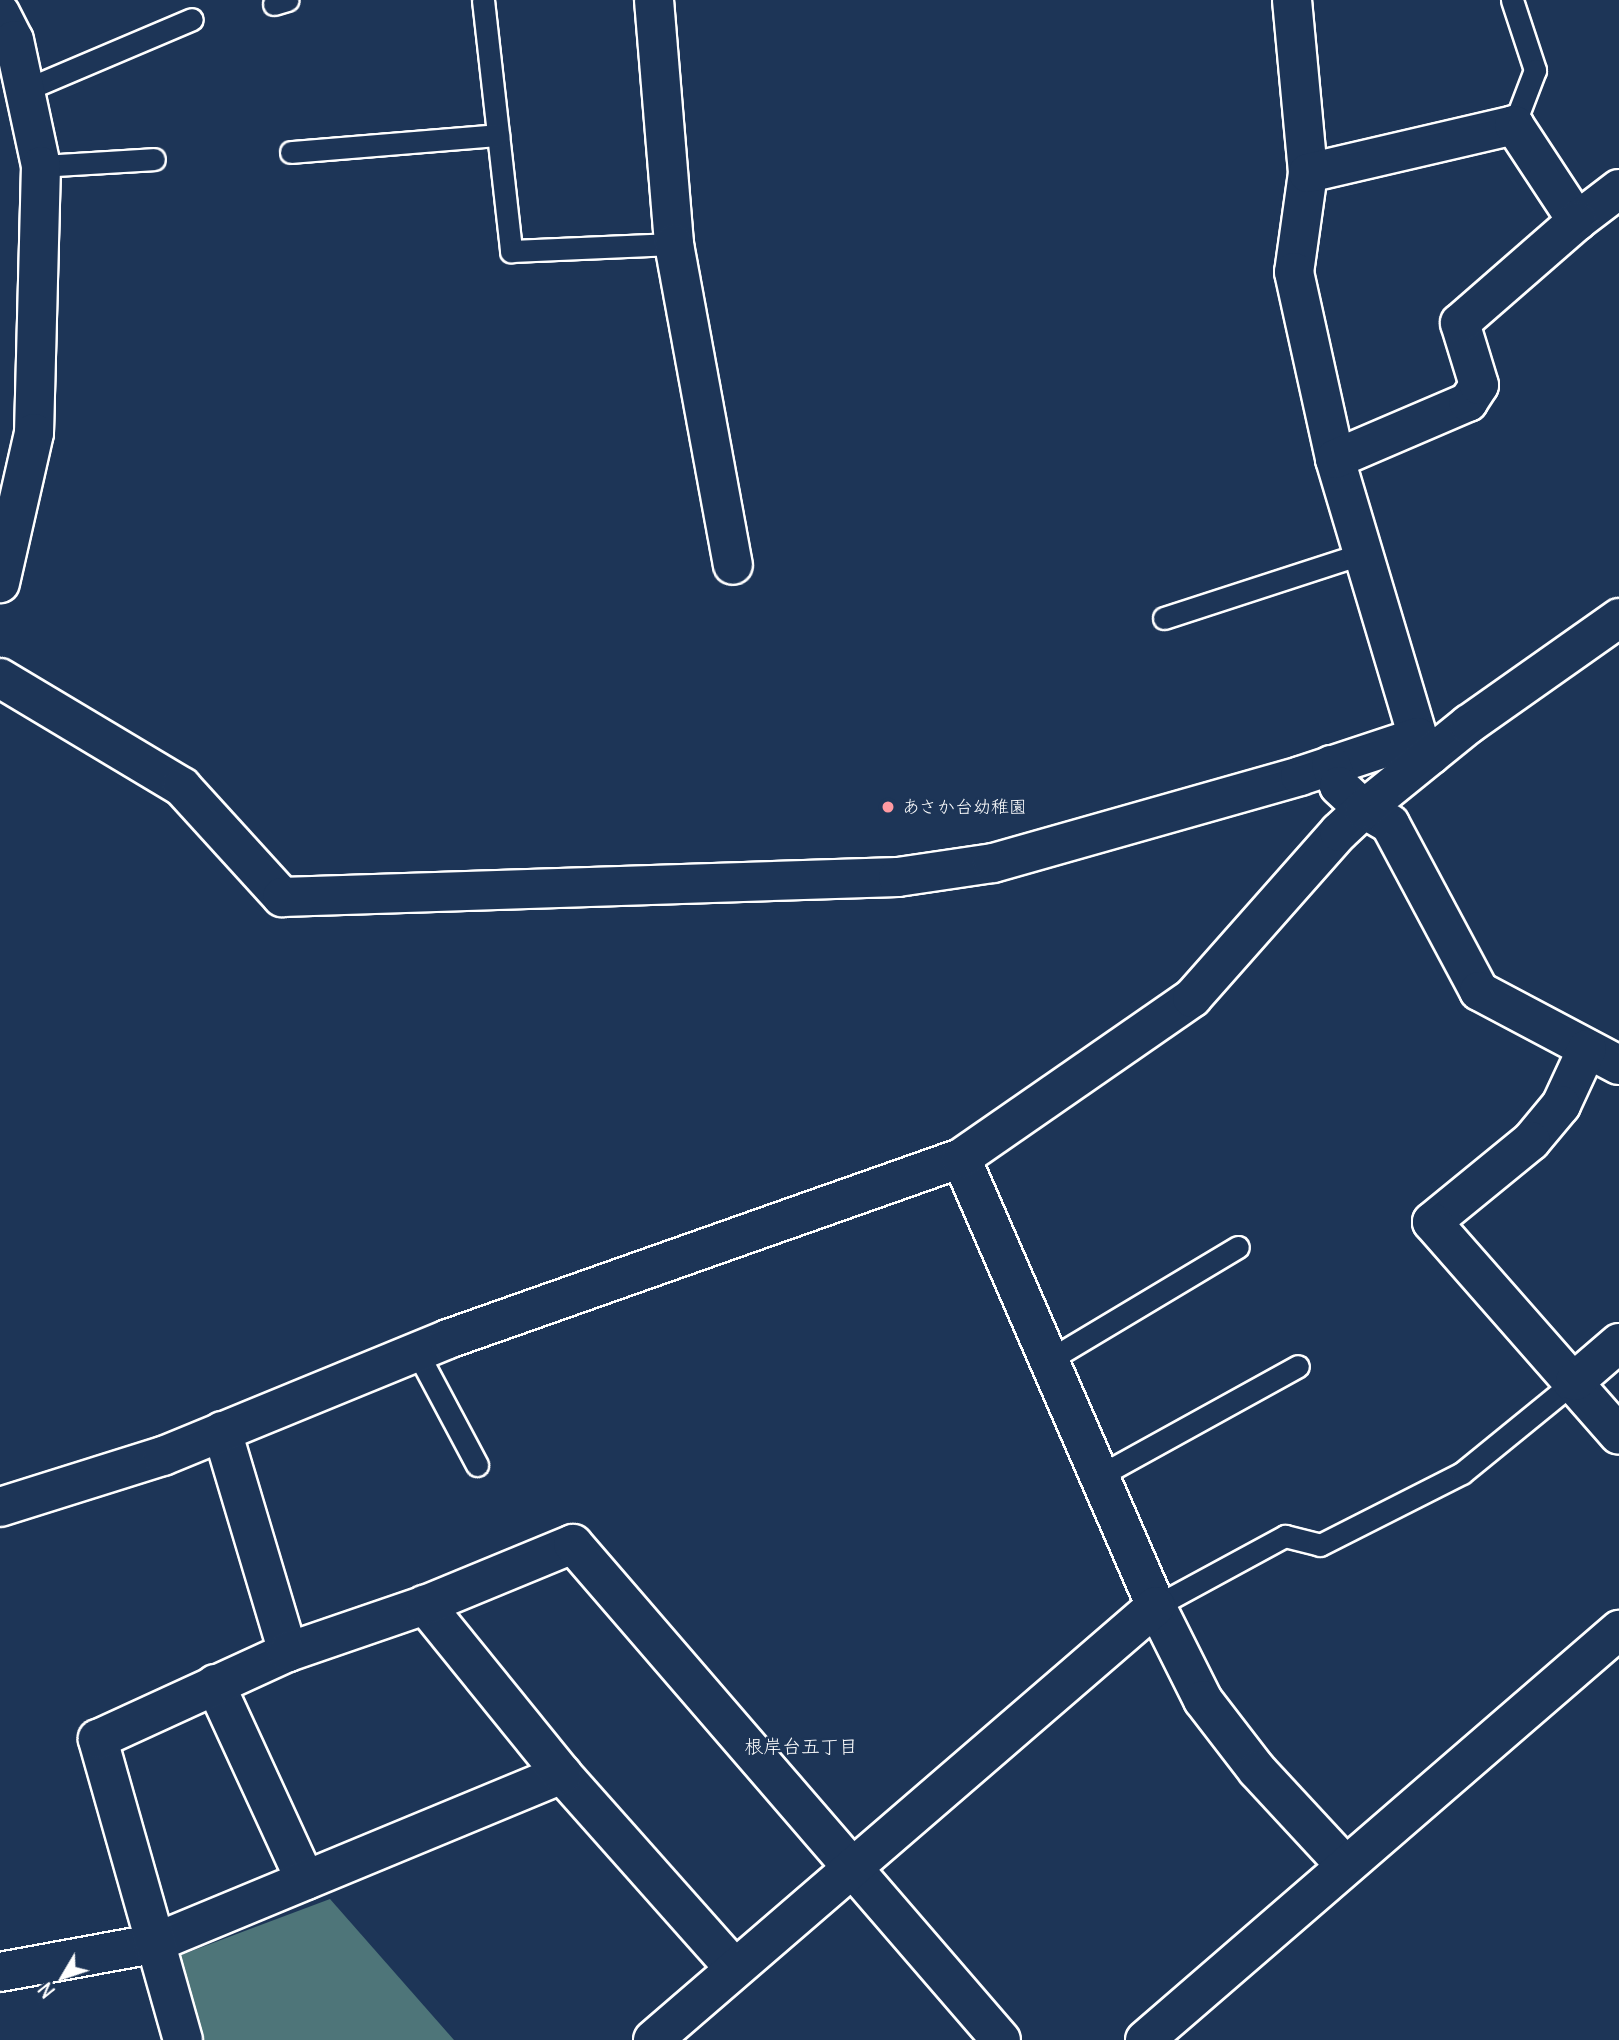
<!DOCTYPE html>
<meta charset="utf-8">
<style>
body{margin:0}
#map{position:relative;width:1619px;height:2040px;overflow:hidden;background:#1d3557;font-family:Delius,"Klee One",sans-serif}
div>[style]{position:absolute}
.green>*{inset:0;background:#4e7579}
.roads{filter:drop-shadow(2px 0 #fff) drop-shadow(-2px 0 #fff) drop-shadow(0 2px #fff) drop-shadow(0 -2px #fff)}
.lane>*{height:21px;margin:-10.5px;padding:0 10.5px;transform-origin:10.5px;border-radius:10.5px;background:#1d3557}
.street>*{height:38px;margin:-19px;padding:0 19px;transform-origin:19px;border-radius:19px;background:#1d3557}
.secondary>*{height:38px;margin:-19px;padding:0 19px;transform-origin:19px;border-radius:19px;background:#1d3557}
.dots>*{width:19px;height:19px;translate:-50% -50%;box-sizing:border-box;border:4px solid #1d3557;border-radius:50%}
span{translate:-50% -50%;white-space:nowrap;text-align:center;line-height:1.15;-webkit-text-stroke:5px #1d3557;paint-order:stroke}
.poi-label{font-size:18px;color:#fff}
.left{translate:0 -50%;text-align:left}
.neighbourhood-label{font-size:19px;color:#fff}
.north{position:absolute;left:28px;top:1942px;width:70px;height:70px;-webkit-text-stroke:5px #1d3557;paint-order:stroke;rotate:231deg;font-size:19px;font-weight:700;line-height:28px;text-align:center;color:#fff}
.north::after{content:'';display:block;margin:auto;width:24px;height:32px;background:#fff;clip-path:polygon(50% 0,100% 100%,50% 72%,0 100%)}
</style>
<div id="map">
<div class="green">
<i style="clip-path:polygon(330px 1899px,454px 2040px,195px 2040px,176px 1972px,181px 1955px)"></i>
</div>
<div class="roads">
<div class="lane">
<i style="left:483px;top:0;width:253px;rotate:83.6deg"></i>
<i style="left:511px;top:251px;width:163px;rotate:-2.5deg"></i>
<i style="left:1512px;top:0;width:74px;rotate:71.8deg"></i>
<i style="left:1535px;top:70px;width:59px;rotate:110.9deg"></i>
<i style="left:274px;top:4px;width:14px;rotate:-17deg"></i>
<i style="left:25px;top:90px;width:181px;rotate:-23deg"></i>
<i style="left:291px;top:152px;width:208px;rotate:-4.7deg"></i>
<i style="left:41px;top:166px;width:113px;rotate:-3.5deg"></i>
<i style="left:1164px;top:618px;width:210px;rotate:-18deg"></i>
<i style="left:417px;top:1352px;width:128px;rotate:62deg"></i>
<i style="left:1049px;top:1360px;width:220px;rotate:-30.9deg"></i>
<i style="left:1099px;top:1476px;width:227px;rotate:-28.9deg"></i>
<i style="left:1156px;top:1606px;width:147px;rotate:-28.5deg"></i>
<i style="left:1285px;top:1536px;width:36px;rotate:14deg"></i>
<i style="left:1320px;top:1545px;width:159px;rotate:-26.9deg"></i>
<i style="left:1462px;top:1473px;width:146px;rotate:-39.2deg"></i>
</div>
<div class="street">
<i style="left:654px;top:0;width:245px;rotate:85.3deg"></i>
<i style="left:674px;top:244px;width:326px;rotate:79.6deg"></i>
<i style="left:1292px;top:0;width:174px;rotate:84.7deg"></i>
<i style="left:1308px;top:173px;width:100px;rotate:98deg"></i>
<i style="left:1294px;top:272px;width:191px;rotate:77.6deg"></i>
<i style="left:1335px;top:459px;width:290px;rotate:73.4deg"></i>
<i style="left:1418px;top:737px;width:22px;rotate:54deg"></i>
<i style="left:0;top:13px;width:30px;rotate:63deg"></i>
<i style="left:14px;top:40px;width:129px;rotate:77.9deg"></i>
<i style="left:41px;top:166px;width:267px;rotate:91.5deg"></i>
<i style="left:34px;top:433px;width:154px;rotate:102.8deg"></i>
<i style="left:1308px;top:173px;width:212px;rotate:-13.1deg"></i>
<i style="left:1514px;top:125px;width:115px;rotate:56.7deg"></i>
<i style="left:1577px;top:221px;width:53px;rotate:-37.3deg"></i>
<i style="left:1335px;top:459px;width:145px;rotate:-23.2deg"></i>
<i style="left:1468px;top:402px;width:20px;rotate:-57deg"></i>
<i style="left:1479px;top:385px;width:65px;rotate:-107deg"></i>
<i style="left:1460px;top:323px;width:155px;rotate:-41.1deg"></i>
<i style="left:0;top:678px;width:212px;rotate:30.9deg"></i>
<i style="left:182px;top:787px;width:149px;rotate:47.7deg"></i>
<i style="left:282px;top:897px;width:616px;rotate:-1.86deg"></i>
<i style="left:898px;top:877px;width:96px;rotate:-8.4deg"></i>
<i style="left:993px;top:863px;width:319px;rotate:-15.8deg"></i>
<i style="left:1300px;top:776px;width:124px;rotate:-18.3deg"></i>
<i style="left:1331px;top:765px;width:22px;rotate:69deg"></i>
<i style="left:1339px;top:786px;width:34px;rotate:43deg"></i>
<i style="left:1364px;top:809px;width:30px;rotate:30deg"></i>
<i style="left:1390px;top:824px;width:189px;rotate:61.9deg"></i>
<i style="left:1479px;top:991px;width:158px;rotate:27.9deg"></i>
<i style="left:1587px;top:1049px;width:62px;rotate:114.9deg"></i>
<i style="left:1561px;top:1105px;width:47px;rotate:129.8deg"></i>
<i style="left:1531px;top:1141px;width:128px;rotate:140.7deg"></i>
<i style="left:1432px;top:1222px;width:283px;rotate:48.7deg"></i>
<i style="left:961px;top:1158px;width:489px;rotate:66.5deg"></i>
<i style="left:1156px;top:1606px;width:105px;rotate:63.4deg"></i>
<i style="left:1203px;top:1700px;width:88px;rotate:52.4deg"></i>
<i style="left:1257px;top:1770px;width:129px;rotate:47.2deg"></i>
<i style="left:1575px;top:1381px;width:58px;rotate:-40.8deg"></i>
<i style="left:222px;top:1431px;width:231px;rotate:73.4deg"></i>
<i style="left:215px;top:1684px;width:216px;rotate:65.3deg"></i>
<i style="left:562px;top:1774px;width:259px;rotate:48.4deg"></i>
<i style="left:0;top:1972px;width:155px;rotate:-10.4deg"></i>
<i style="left:152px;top:1944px;width:444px;rotate:-22.5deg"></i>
<i style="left:562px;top:1774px;width:218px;rotate:-129deg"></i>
<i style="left:183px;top:2040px;width:313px;rotate:-105.8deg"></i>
<i style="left:98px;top:1739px;width:209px;rotate:-24.6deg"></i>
<i style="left:288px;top:1652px;width:145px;rotate:-18.9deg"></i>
<i style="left:425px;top:1605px;width:160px;rotate:-22.4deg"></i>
<i style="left:573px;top:1544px;width:655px;rotate:49.21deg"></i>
<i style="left:653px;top:2040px;width:664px;rotate:-40.79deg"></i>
</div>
<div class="secondary">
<i style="left:0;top:1507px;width:171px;rotate:-17.4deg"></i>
<i style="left:163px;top:1456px;width:308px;rotate:-22.3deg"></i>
<i style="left:448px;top:1339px;width:544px;rotate:-19.43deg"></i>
<i style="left:961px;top:1158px;width:281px;rotate:-34.7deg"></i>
<i style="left:1192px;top:998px;width:222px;rotate:-48.5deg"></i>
<i style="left:1339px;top:832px;width:34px;rotate:-43deg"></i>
<i style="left:1364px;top:809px;width:135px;rotate:-39deg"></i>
<i style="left:1469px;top:724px;width:184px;rotate:-35.2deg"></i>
<i style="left:1145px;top:2040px;width:627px;rotate:-40.86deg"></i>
</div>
</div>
<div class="dots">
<i style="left:888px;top:807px;background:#ff9aa2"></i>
</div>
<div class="poi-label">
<span class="left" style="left:902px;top:807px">あさか台幼稚園</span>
</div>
<div class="neighbourhood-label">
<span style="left:801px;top:1747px">根岸台五丁目</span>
</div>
<div class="north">N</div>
</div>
